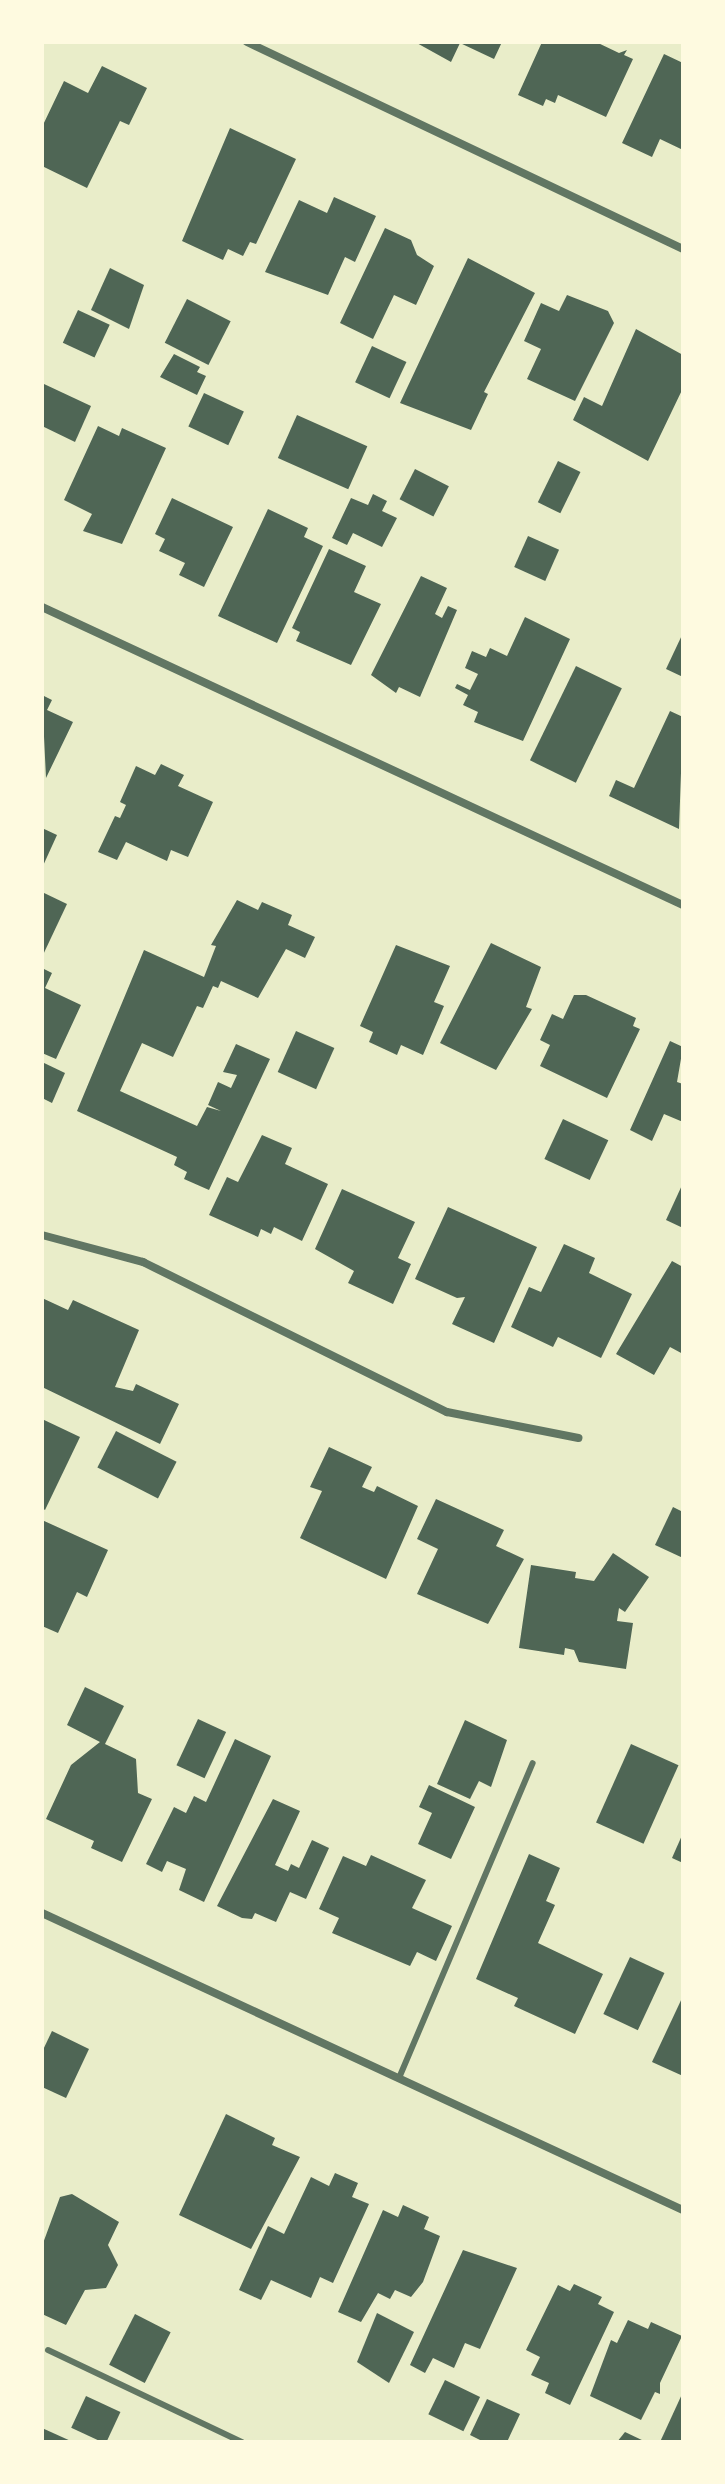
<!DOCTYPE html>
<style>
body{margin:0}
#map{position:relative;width:725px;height:2484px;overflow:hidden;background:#e9edc9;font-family:Mulish,sans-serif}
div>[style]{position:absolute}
.building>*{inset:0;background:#4f6655;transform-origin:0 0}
.service>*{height:6px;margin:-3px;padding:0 3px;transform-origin:3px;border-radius:3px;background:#617663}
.minor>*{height:8px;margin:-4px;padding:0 4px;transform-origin:4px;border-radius:4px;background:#617663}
span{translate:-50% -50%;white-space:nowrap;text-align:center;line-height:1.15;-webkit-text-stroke:8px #fefae0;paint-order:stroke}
.frame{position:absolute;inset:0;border:44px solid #fefae0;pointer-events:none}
</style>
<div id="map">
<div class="building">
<i style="clip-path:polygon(415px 42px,502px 42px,494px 59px,460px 43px,451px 62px)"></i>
<i style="clip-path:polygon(542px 42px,596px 42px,619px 53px,627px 50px,624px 55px,633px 59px,606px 117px,558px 95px,555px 103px,546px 99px,543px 106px,518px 95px)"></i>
<i style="clip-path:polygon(664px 54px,683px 63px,683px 150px,660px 139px,652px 157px,622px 143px)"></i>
<i style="clip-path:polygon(102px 66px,147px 88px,129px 125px,120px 121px,87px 188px,42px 166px,42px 127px,64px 81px,88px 93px)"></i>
<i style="clip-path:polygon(230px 128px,296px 159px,256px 244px,250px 242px,243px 256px,228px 249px,223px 260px,182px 241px)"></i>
<i style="clip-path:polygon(334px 197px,376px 216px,355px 262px,345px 257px,328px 295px,265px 272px,299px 200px,327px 213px)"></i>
<i style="clip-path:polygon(385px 228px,411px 240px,417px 255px,434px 266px,416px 305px,394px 295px,373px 339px,340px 323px)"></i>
<i style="clip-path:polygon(468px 258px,535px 293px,484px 392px,488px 394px,471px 430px,400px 403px)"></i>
<i style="clip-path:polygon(110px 268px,144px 285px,129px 329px,91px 310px)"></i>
<i style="clip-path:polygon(567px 295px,608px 311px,614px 323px,575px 401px,527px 379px,541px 349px,524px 341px,541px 303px,559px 311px)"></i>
<i style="left:187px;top:299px;width:49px;height:49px;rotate:27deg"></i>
<i style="left:78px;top:310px;width:35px;height:36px;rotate:25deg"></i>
<i style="clip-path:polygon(636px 329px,683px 355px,683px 388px,648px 461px,573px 420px,584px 397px,602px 406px)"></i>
<i style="left:372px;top:346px;width:38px;height:40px;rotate:25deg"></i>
<i style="clip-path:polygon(174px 354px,200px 367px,197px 372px,206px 376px,197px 395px,160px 377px)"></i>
<i style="clip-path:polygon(44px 384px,91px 406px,75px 442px,42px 426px)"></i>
<i style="left:204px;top:393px;width:44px;height:37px;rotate:25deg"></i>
<i style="left:297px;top:415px;width:77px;height:47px;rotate:24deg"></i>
<i style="clip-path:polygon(98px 426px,119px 436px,122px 428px,166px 448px,122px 544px,83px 531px,92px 514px,64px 500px)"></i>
<i style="left:558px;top:461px;width:25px;height:46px;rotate:26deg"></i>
<i style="left:415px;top:469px;width:38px;height:34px;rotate:27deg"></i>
<i style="clip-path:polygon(373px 494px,387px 501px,382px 511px,397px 518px,382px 547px,353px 533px,347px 545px,332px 538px,351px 498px,368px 505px)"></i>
<i style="clip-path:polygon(172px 498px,233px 527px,204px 587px,179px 575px,185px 563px,159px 551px,165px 539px,155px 534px)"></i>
<i style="clip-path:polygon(268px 509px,308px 528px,304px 537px,323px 546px,277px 643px,218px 616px)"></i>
<i style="left:528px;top:536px;width:34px;height:34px;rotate:24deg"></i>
<i style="clip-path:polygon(329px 549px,366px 566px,354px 592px,381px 604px,351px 665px,296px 641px,300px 632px,292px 628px)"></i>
<i style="clip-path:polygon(421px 576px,447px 588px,435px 614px,442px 618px,448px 606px,457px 610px,420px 697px,399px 687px,396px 693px,371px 675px)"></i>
<i style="clip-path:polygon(525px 617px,570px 639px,523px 741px,474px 722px,478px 712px,463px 705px,468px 695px,455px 688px,457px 684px,470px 690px,478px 674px,465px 668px,472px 651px,486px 657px,490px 648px,507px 656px)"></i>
<i style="clip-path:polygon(683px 633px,683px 677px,666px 669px)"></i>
<i style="left:576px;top:666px;width:51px;height:105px;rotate:26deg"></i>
<i style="clip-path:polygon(42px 695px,52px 700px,47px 710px,73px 722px,46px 778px)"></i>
<i style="clip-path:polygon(670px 711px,683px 717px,679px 829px,609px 796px,616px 780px,634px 788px)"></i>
<i style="clip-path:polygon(161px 764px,184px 775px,178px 786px,213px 802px,188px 857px,171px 850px,167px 861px,126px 842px,117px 860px,98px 852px,115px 816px,120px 818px,126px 805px,120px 802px,136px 766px,155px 775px)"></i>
<i style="clip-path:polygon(42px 828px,57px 835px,42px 868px)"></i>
<i style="clip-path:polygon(42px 892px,67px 904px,42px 957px)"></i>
<i style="clip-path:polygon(237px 900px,258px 910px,262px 902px,292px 915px,288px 925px,315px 937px,305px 958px,286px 949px,258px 998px,221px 981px,218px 988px,213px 986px,203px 1008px,197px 1006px,173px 1057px,142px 1043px,120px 1091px,197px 1126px,207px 1107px,221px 1111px,208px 1105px,218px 1082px,231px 1088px,237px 1075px,223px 1072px,236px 1044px,270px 1059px,209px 1190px,184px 1179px,187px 1172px,174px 1165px,177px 1157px,77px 1111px,144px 950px,204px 977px,216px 946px,211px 945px)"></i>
<i style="clip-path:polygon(491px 943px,541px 967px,526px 1007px,532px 1009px,496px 1070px,440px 1043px)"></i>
<i style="clip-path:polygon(396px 945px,450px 966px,434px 1002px,444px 1006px,423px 1055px,401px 1045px,397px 1055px,369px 1042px,373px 1032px,360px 1026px)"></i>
<i style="clip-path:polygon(42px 968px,52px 973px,45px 988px,81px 1005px,56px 1059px,42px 1053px)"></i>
<i style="clip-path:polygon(574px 995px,586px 995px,636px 1018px,633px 1026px,640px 1029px,607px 1098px,540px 1066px,550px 1045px,540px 1040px,552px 1014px,563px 1019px)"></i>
<i style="left:296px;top:1031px;width:42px;height:45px;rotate:24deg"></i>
<i style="clip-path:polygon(670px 1041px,683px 1047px,677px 1082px,683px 1084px,683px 1122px,664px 1114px,652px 1141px,630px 1130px)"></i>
<i style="clip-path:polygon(42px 1062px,65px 1073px,52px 1103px,42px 1098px)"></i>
<i style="left:563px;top:1119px;width:50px;height:44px;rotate:25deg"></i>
<i style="clip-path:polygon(262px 1135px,292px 1148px,285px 1164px,328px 1184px,302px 1241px,274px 1227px,271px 1234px,261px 1229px,258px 1237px,209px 1215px,227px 1177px,238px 1182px)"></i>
<i style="clip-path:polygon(683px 1183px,683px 1228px,666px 1220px)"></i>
<i style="clip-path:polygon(342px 1189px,415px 1222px,398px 1258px,411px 1264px,393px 1304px,348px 1283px,354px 1271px,315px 1249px)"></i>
<i style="clip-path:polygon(448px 1207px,537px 1247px,494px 1343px,452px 1324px,465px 1297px,457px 1298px,415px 1279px)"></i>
<i style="clip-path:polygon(564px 1244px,595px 1258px,589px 1273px,632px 1294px,601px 1358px,558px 1337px,553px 1347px,511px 1327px,529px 1287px,541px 1292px)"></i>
<i style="clip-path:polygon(672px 1261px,683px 1267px,683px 1354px,670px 1347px,654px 1375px,616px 1354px)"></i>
<i style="clip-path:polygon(42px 1298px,68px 1310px,73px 1300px,139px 1330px,115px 1387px,133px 1391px,136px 1384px,179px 1404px,160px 1444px,42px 1387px)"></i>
<i style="clip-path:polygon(42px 1419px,80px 1437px,45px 1510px,42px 1508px)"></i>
<i style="left:116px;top:1431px;width:68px;height:41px;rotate:27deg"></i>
<i style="clip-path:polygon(329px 1447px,372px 1467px,362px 1487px,374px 1492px,377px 1486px,418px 1506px,386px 1579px,300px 1538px,322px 1491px,310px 1487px)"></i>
<i style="clip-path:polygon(436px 1499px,504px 1530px,496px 1546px,524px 1559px,488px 1624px,417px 1594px,438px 1549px,417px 1539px)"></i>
<i style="clip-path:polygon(673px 1507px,683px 1512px,683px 1558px,655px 1545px)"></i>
<i style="clip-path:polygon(42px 1520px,108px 1550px,87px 1597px,77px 1592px,58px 1633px,42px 1626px)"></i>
<i style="clip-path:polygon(613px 1553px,649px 1577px,625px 1612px,619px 1608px,617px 1621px,633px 1623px,626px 1669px,579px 1662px,574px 1650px,565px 1648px,564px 1655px,519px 1648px,531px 1565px,576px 1572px,575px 1578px,594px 1581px)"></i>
<i style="clip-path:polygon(85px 1687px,124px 1706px,105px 1744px,136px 1759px,138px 1793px,152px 1799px,122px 1862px,91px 1848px,94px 1841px,46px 1819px,71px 1765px,100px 1742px,67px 1725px)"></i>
<i style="left:198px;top:1719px;width:31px;height:51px;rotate:25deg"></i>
<i style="clip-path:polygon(465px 1720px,507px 1740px,491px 1787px,479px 1781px,470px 1799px,437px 1784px)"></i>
<i style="clip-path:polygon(235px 1739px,271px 1756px,204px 1902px,179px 1890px,186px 1869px,167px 1861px,162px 1872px,146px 1864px,174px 1807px,186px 1813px,194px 1796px,206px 1802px)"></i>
<i style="left:631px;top:1744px;width:52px;height:86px;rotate:24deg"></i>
<i style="clip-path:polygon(429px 1785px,475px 1807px,451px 1859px,418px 1844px,432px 1813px,419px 1807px)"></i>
<i style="clip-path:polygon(273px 1799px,300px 1811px,275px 1865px,288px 1871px,291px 1864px,299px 1868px,312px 1840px,329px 1848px,306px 1899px,290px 1892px,276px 1922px,255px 1913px,252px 1919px,242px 1918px,217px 1906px)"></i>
<i style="clip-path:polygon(683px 1833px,683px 1863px,672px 1858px)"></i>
<i style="clip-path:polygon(529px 1854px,560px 1868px,546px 1901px,555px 1905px,538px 1943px,603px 1974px,575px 2034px,514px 2006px,518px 1998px,476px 1979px)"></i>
<i style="clip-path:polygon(371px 1855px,426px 1880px,412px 1908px,452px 1926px,436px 1961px,417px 1952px,410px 1966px,332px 1933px,339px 1918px,319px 1909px,343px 1856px,366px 1866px)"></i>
<i style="left:630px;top:1957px;width:38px;height:63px;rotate:25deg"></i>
<i style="clip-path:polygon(683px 1996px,683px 2076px,652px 2062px)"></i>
<i style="clip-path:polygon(52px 2031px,89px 2049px,66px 2098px,42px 2087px,42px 2052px)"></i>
<i style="clip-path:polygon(226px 2114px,275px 2138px,272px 2145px,300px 2157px,251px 2249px,179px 2215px)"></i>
<i style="clip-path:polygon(335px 2173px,358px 2183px,352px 2197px,369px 2204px,333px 2283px,320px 2277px,311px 2298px,271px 2280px,261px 2300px,239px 2290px,268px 2226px,284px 2234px,311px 2177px,329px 2186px)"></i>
<i style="clip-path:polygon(72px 2194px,119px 2222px,108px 2245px,118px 2265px,106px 2288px,85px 2290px,66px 2325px,42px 2314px,42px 2246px,60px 2197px)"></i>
<i style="clip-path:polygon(403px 2205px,429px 2217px,424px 2229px,440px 2236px,423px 2282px,411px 2297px,395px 2290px,390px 2299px,378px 2293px,361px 2322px,338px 2312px,383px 2210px,398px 2217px)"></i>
<i style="clip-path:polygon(463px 2250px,517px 2268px,480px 2349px,465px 2343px,454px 2368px,433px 2358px,425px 2373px,410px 2365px)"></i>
<i style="clip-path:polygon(574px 2284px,602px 2297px,598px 2304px,614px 2312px,570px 2405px,545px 2393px,549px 2383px,531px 2375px,540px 2357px,526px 2350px,558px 2285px,570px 2291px)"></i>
<i style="clip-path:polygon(377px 2313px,414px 2332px,389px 2383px,357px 2362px)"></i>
<i style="left:135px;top:2314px;width:40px;height:57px;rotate:27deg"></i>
<i style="clip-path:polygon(628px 2320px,648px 2329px,651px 2322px,682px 2336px,660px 2383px,660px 2394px,655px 2392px,641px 2420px,590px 2396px,611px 2340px,617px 2343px)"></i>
<i style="left:445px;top:2380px;width:39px;height:38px;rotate:26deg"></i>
<i style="clip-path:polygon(683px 2392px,683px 2442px,660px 2442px)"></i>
<i style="left:86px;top:2396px;width:38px;height:35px;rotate:25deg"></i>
<i style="clip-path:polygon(487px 2399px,520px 2414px,507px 2442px,484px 2442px,470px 2435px)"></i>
<i style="clip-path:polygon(42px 2428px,73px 2442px,42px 2442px)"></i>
<i style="clip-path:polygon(625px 2432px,646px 2442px,617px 2442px)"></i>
</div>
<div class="service">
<i style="left:399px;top:2078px;width:342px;rotate:-67deg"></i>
<i style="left:48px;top:2350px;width:215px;rotate:25.4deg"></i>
</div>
<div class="minor">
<i style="left:247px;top:42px;width:483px;rotate:25.4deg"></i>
<i style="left:42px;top:607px;width:707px;rotate:24.93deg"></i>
<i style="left:42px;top:1235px;width:105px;rotate:15deg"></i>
<i style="left:143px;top:1262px;width:339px;rotate:26.3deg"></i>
<i style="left:447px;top:1412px;width:134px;rotate:11.2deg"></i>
<i style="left:42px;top:1913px;width:706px;rotate:24.86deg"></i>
</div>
<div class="frame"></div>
</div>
